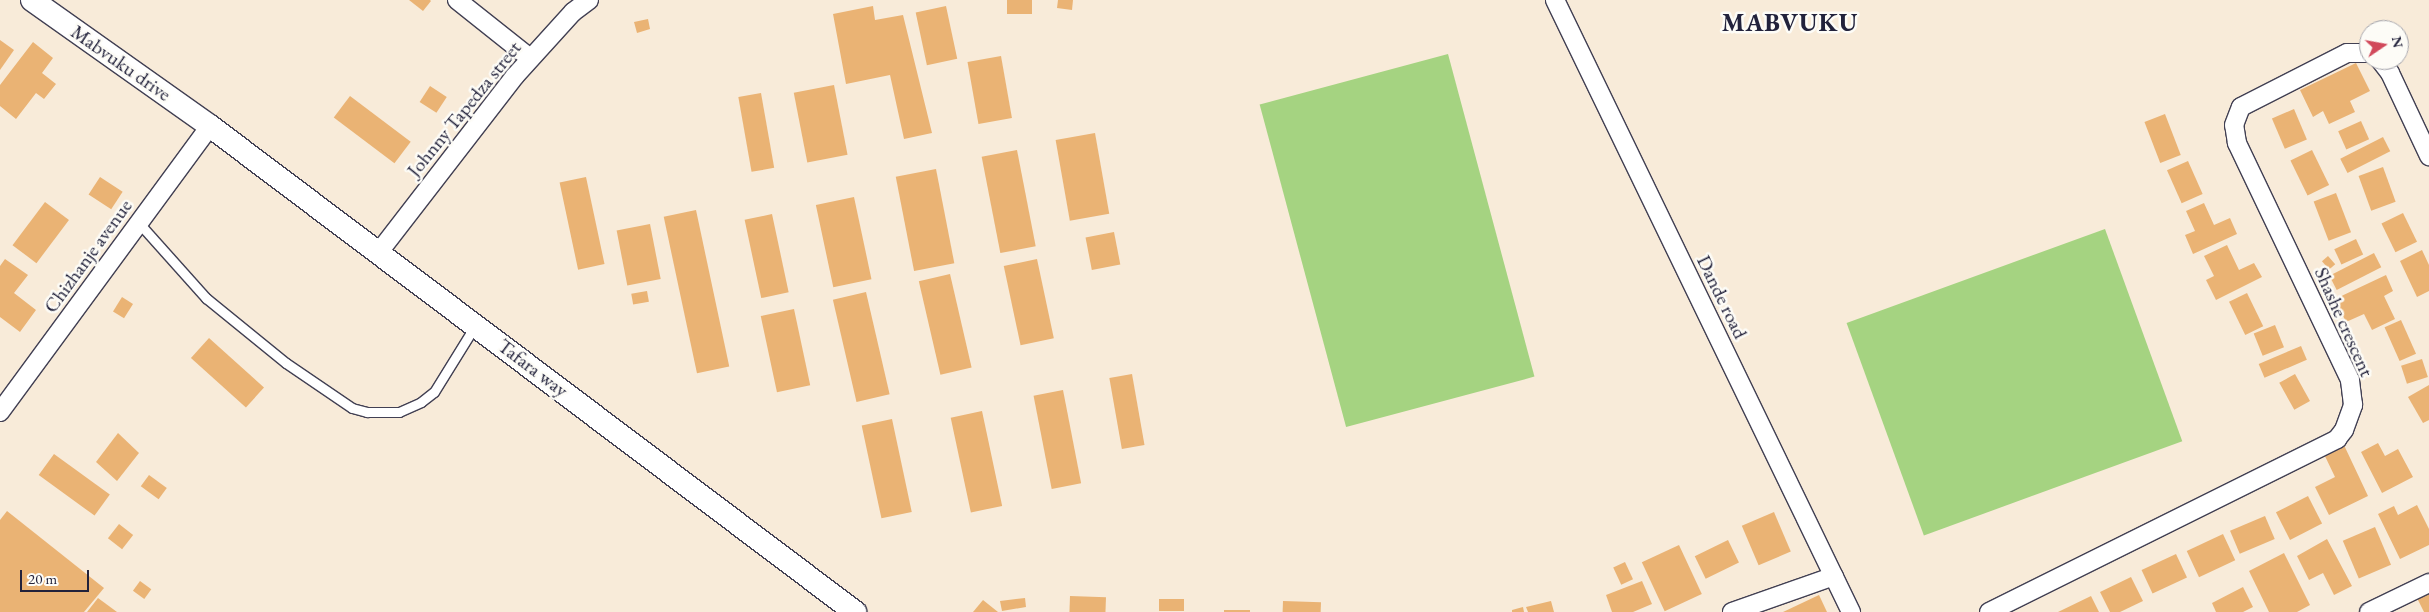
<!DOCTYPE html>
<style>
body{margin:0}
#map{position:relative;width:2429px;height:612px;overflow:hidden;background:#f8ebd9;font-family:"EB Garamond",serif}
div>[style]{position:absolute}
.green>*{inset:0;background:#a5d381;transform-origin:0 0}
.building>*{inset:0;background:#eab374;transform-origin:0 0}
.roads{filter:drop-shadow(1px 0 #424053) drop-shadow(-1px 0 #424053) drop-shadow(0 1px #424053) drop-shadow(0 -1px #424053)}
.service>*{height:9px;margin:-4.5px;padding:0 4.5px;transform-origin:4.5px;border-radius:4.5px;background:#fff}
.minor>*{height:18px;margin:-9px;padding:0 9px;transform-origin:9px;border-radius:9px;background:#fff}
.tertiary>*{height:22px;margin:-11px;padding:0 11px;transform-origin:11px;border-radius:11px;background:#fff}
span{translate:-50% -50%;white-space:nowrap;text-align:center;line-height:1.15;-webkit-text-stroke:5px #fdfcf7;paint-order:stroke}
.street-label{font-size:20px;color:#22223b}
.district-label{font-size:25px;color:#22223b;font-weight:700;letter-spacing:1px}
.north{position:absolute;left:2359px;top:20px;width:50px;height:50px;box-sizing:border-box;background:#fdfcf7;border:1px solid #a5a5ac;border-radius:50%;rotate:78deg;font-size:14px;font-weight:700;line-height:20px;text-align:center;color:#22223b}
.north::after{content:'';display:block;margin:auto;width:18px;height:22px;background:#d1495b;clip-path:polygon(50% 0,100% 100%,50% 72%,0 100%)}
.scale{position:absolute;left:20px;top:570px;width:69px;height:22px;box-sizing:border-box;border:2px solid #22223b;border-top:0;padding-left:6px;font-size:15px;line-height:18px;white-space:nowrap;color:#22223b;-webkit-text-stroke:4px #fdfcf7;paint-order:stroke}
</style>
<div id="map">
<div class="green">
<i style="left:1448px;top:54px;width:334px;height:195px;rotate:75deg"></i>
<i style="left:2105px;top:229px;width:226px;height:275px;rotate:70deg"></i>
</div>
<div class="building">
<i style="clip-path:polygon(409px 0,430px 0,431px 1px,423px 11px)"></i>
<i style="left:1007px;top:0;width:25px;height:14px"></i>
<i style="clip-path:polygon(1058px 0,1073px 0,1072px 10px,1057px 8px)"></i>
<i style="clip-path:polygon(873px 6px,875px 20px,903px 15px,932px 133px,904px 139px,890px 75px,846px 84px,833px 14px)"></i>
<i style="left:946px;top:6px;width:54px;height:31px;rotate:78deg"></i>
<i style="clip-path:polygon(648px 19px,650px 29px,637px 33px,634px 22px)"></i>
<i style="clip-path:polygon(0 40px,14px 50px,0 70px)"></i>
<i style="clip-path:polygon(33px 42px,53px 58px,42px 73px,56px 84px,44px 99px,36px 93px,16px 119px,0 106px,0 85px)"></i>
<i style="left:1001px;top:56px;width:63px;height:34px;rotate:80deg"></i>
<i style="clip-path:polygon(2356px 63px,2370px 91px,2350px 101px,2355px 112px,2329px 124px,2323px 111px,2313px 117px,2300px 90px)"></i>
<i style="left:834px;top:85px;width:71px;height:41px;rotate:79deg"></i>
<i style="left:430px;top:86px;width:20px;height:19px;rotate:33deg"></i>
<i style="left:761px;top:93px;width:76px;height:23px;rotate:80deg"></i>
<i style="left:350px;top:96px;width:76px;height:27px;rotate:37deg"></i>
<i style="left:2294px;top:109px;width:33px;height:24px;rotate:67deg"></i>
<i style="left:2165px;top:114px;width:44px;height:22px;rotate:69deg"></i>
<i style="left:2361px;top:121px;width:20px;height:25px;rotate:66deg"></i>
<i style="left:1095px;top:133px;width:82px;height:40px;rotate:80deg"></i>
<i style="left:2383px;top:137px;width:16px;height:48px;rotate:63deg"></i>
<i style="left:1017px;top:150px;width:98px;height:36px;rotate:79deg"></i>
<i style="left:2312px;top:150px;width:39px;height:24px;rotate:64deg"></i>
<i style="left:2188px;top:161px;width:36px;height:23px;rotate:66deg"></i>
<i style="left:2383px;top:167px;width:37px;height:26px;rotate:70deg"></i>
<i style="left:936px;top:169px;width:96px;height:41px;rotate:79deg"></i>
<i style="left:100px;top:177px;width:27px;height:21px;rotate:33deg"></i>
<i style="left:586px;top:177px;width:89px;height:27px;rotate:78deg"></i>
<i style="left:2336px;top:193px;width:42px;height:24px;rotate:69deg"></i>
<i style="left:854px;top:197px;width:84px;height:39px;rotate:78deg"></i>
<i style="left:45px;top:202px;width:30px;height:54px;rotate:37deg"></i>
<i style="clip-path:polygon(2204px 203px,2214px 225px,2230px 218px,2237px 234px,2193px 254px,2185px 235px,2195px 231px,2186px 211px)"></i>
<i style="left:696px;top:210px;width:160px;height:33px;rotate:78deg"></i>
<i style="left:2403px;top:213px;width:32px;height:24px;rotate:64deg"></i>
<i style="left:772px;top:214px;width:80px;height:28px;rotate:78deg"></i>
<i style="left:650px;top:224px;width:56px;height:34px;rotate:79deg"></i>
<i style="left:1114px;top:232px;width:33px;height:29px;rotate:79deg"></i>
<i style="left:2356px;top:239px;width:17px;height:24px;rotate:65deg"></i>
<i style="clip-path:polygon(2227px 245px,2239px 270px,2254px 263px,2262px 277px,2216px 300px,2206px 280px,2214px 276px,2204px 256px)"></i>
<i style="clip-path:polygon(2422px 250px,2429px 265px,2429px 291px,2417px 297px,2400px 261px)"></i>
<i style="left:2374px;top:253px;width:16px;height:50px;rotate:63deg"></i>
<i style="left:2328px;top:256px;width:11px;height:8px;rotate:49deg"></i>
<i style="clip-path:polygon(5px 259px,28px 275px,14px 293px,36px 310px,20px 332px,0 317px,0 266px)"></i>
<i style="left:1037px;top:259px;width:81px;height:34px;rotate:78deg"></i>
<i style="left:950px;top:274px;width:96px;height:32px;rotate:77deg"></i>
<i style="clip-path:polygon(2386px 275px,2393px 291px,2384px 296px,2395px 319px,2372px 330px,2364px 314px,2346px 322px,2335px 299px)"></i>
<i style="left:647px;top:291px;width:11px;height:16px;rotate:80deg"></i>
<i style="left:866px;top:292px;width:105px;height:34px;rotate:77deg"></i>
<i style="left:2247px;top:293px;width:37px;height:20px;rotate:64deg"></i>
<i style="left:122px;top:297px;width:13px;height:17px;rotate:32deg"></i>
<i style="left:794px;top:309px;width:78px;height:34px;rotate:78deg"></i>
<i style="left:2401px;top:320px;width:37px;height:18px;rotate:66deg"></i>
<i style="left:2275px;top:325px;width:24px;height:23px;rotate:68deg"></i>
<i style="left:209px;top:338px;width:74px;height:27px;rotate:42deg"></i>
<i style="left:2301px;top:346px;width:15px;height:46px;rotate:67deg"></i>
<i style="left:2422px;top:359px;width:19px;height:22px;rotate:72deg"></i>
<i style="left:1132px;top:374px;width:72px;height:23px;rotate:80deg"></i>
<i style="left:2295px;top:374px;width:31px;height:18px;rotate:61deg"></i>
<i style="clip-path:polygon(2429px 385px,2429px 420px,2423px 423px,2408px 397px)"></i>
<i style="left:1063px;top:390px;width:95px;height:30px;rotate:79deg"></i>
<i style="left:982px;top:411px;width:97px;height:32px;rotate:78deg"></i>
<i style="left:892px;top:419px;width:95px;height:31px;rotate:78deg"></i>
<i style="clip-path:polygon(118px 433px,139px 453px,117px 481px,96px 462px)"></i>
<i style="clip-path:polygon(2343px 443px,2368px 496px,2329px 515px,2315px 487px,2335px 477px,2323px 452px)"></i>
<i style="clip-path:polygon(2378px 443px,2385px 456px,2398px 449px,2413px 477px,2382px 493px,2361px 452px)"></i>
<i style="left:54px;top:454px;width:69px;height:26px;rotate:36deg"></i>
<i style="left:149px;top:475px;width:22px;height:14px;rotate:36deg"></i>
<i style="left:2308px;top:496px;width:31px;height:36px;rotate:63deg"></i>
<i style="clip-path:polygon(2417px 505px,2429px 529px,2429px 545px,2400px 559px,2378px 514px,2394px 506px,2398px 515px)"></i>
<i style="clip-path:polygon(7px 511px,104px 588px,84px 612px,0 612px,0 520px)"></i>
<i style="left:1774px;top:512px;width:43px;height:35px;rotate:67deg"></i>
<i style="left:2265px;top:516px;width:25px;height:38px;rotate:67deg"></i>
<i style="left:119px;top:524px;width:18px;height:18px;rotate:38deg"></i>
<i style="left:2375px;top:527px;width:41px;height:35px;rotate:67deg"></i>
<i style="left:2223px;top:534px;width:29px;height:40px;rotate:65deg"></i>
<i style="clip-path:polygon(2327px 539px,2352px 586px,2334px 595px,2323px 573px,2309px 580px,2297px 556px)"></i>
<i style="left:1728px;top:540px;width:25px;height:37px;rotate:64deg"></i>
<i style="left:1679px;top:545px;width:54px;height:41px;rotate:65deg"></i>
<i style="clip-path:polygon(2284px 553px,2310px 605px,2297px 612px,2269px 612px,2249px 571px)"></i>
<i style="left:2176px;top:554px;width:26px;height:38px;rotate:65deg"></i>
<i style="left:1625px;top:562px;width:19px;height:13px;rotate:65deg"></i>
<i style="clip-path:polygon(2131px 577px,2143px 601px,2120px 612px,2110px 612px,2100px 592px)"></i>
<i style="left:140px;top:581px;width:14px;height:12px;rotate:36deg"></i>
<i style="clip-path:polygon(1642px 581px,1652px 604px,1633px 612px,1612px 612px,1606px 595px)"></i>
<i style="clip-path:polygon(2243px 587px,2253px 607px,2243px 612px,2216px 612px,2212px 603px)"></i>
<i style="clip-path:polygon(2429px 592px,2429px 612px,2424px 612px,2417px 598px)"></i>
<i style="clip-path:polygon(1819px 595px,1827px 612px,1783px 612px)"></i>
<i style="left:1070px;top:596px;width:36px;height:16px;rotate:2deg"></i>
<i style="clip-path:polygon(2091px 596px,2099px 612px,2058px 612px)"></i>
<i style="clip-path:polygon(98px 598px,117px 612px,87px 612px)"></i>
<i style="clip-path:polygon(1025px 598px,1026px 607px,1002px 611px,1000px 601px)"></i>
<i style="left:1159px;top:599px;width:25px;height:12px"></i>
<i style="clip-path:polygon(983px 600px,998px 612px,973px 612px)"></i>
<i style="left:1283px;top:601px;width:38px;height:11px;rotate:2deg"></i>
<i style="clip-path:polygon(1551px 601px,1554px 612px,1528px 612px,1526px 607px)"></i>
<i style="clip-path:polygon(1523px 607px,1524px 612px,1512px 612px,1512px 610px)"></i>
<i style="left:1224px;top:610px;width:26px;height:2px"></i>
</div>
<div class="roads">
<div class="service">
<i style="left:139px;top:223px;width:101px;rotate:48.2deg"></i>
<i style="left:206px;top:298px;width:103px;rotate:39.1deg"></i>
<i style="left:286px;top:363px;width:80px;rotate:34.3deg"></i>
<i style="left:352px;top:408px;width:16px;rotate:15deg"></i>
<i style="left:367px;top:412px;width:32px"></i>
<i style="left:399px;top:412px;width:24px;rotate:-24deg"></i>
<i style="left:421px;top:402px;width:16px;rotate:-38deg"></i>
<i style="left:434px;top:392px;width:78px;rotate:-58.2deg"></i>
</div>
<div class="minor">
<i style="left:457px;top:0;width:93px;rotate:38.5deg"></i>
<i style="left:1555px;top:0;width:680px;rotate:64.19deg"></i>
<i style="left:2380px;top:60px;width:16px;rotate:52deg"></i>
<i style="left:2390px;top:73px;width:92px;rotate:64.8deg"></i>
<i style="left:379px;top:252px;width:222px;rotate:-52.3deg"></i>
<i style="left:515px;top:76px;width:86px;rotate:-47.8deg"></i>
<i style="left:573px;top:12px;width:20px;rotate:-37deg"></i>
<i style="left:0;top:412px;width:355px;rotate:-53.7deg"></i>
<i style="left:1732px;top:612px;width:108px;rotate:-19.4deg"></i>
<i style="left:1989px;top:612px;width:389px;rotate:-26.4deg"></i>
<i style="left:2337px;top:439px;width:11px;rotate:-52deg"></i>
<i style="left:2344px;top:430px;width:27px;rotate:-70deg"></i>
<i style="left:2353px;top:405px;width:25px;rotate:-97deg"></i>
<i style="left:2350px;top:380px;width:263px;rotate:-115.5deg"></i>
<i style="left:2237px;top:143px;width:18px;rotate:-99deg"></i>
<i style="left:2234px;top:125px;width:19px;rotate:-69deg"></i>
<i style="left:2241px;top:107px;width:119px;rotate:-27deg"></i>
<i style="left:2347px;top:53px;width:22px"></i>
<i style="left:2369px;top:612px;width:67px;rotate:-25.8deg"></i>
</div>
<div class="tertiary">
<i style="left:32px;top:0;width:218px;rotate:35.3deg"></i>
<i style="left:210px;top:126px;width:808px;rotate:37deg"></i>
</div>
</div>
<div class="street-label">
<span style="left:121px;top:63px;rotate:35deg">Mabvuku drive</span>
<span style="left:464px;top:109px;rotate:-51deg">Johnny Tapedza street</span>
<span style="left:88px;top:256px;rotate:-54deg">Chizhanje avenue</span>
<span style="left:1722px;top:297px;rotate:64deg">Dande road</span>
<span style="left:2344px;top:322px;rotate:66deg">Shashe crescent</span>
<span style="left:533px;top:368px;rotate:37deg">Tafara way</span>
</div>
<div class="district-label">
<span style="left:1790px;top:22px">MABVUKU</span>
</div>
<div class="north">N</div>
<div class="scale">20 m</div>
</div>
